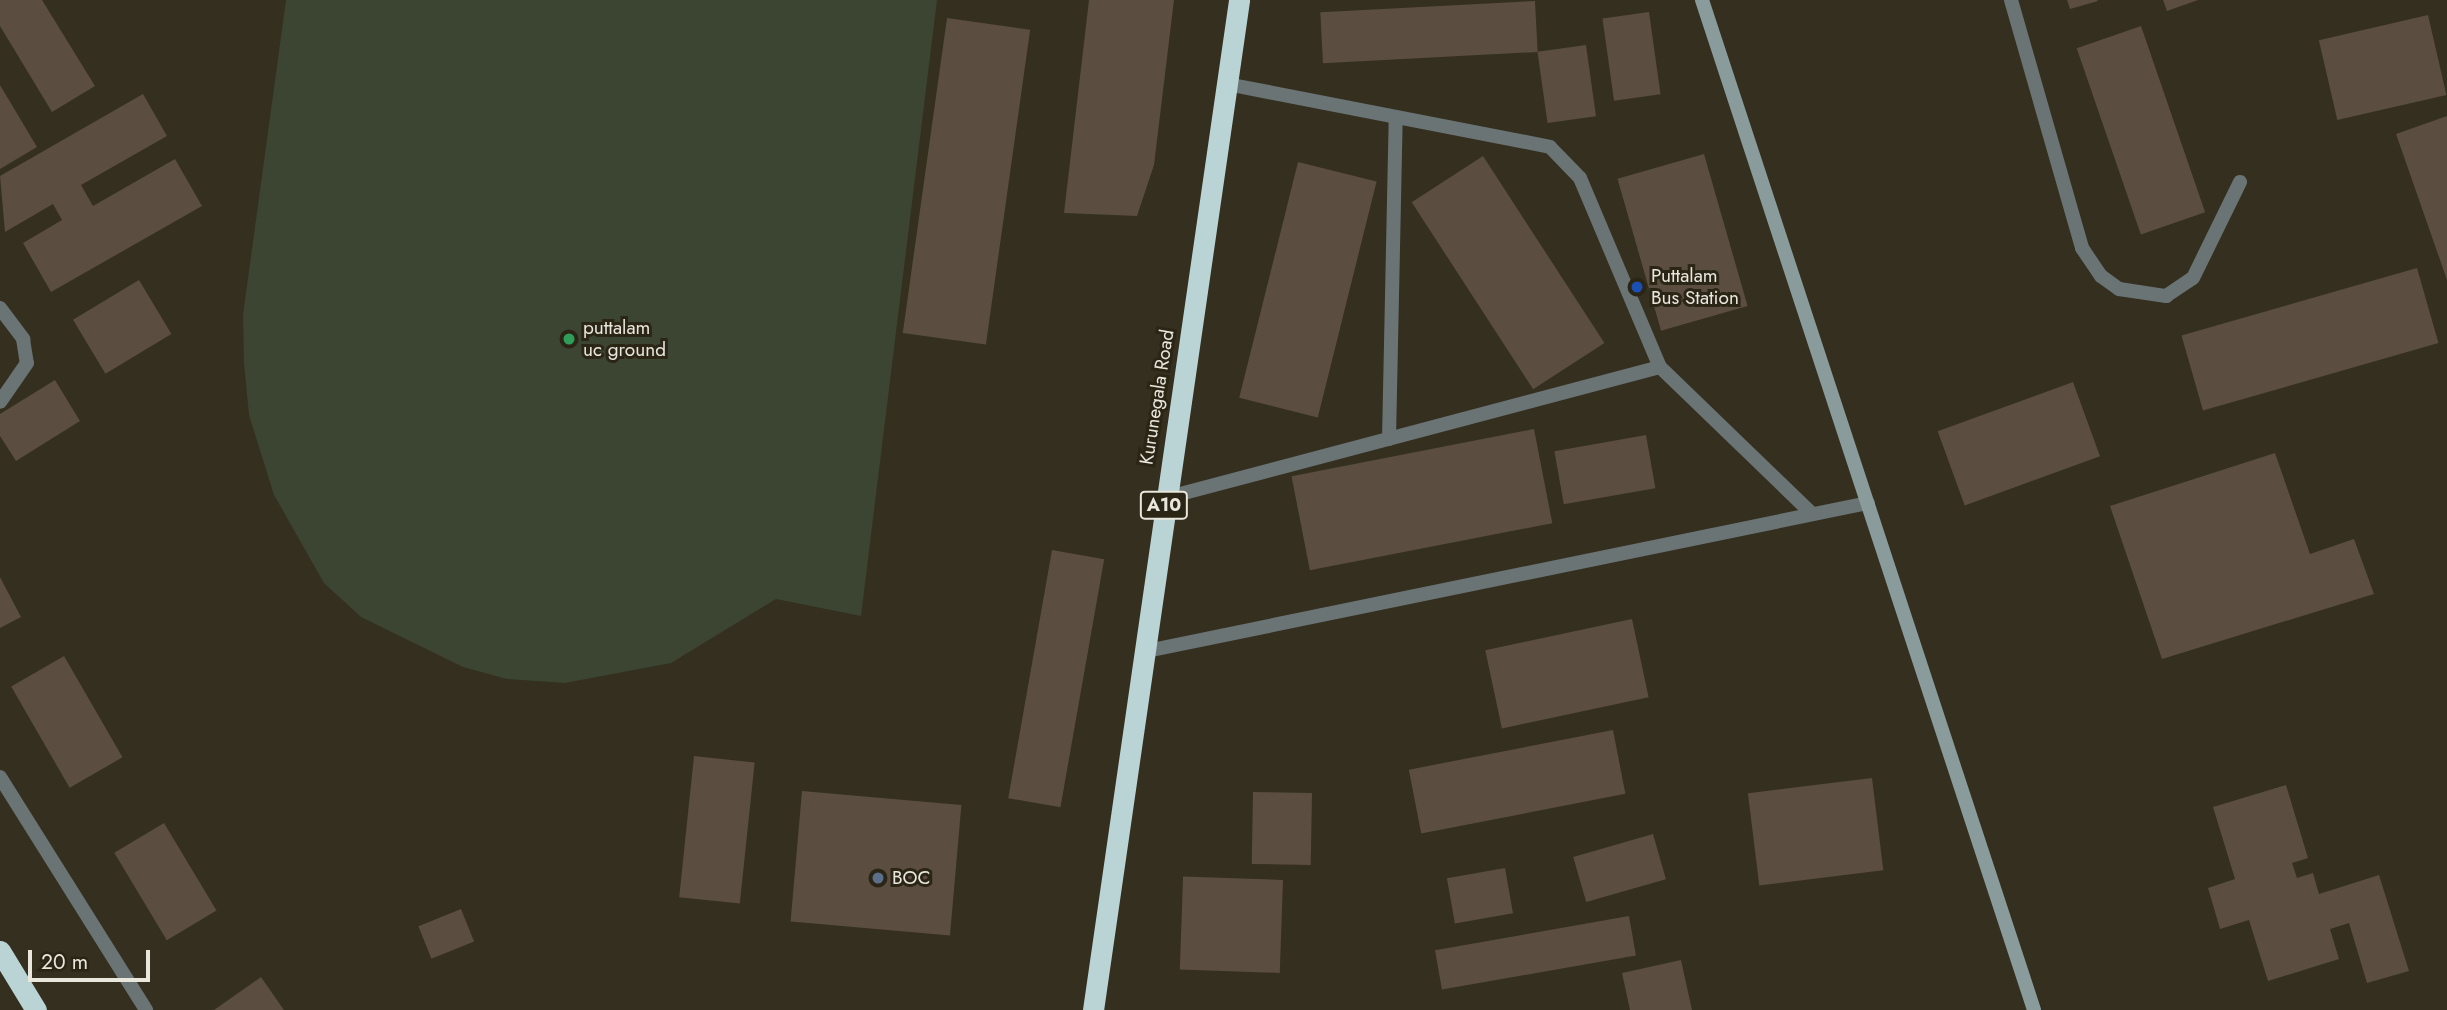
<!DOCTYPE html>
<style>
body{margin:0}
#map{position:relative;width:2447px;height:1010px;overflow:hidden;background:#342f1f;font-family:Jost,sans-serif}
div>[style]{position:absolute}
.green>*{inset:0;background:#3c4532}
.building>*{inset:0;background:#5b4d40;transform-origin:0 0}
.lane>*{height:14px;margin:-7px;padding:0 7px;transform-origin:7px;border-radius:7px;background:#6a7475}
.street>*{height:14px;margin:-7px;padding:0 7px;transform-origin:7px;border-radius:7px;background:#6a7475}
.secondary>*{height:14px;margin:-7px;padding:0 7px;transform-origin:7px;border-radius:7px;background:#8a9b9c}
.highway>*{height:21px;margin:-10.5px;padding:0 10.5px;transform-origin:10.5px;border-radius:10.5px;background:#bad4d6}
.dots>*{width:19px;height:19px;translate:-50% -50%;box-sizing:border-box;border:4px solid #2a2515;border-radius:50%}
span{translate:-50% -50%;white-space:nowrap;text-align:center;line-height:1.15;-webkit-text-stroke:6px #2a2515;paint-order:stroke}
.shield-label span{padding:2px 5px;background:#2a2515;border:2px solid;border-radius:5px;-webkit-text-stroke-width:0}
.shield-label{font-size:18px;color:#e9e6dc;font-weight:700}
.poi-label{font-size:19px;color:#e9e6dc}
.left{translate:0 -50%;text-align:left}
.street-label{font-size:19px;color:#e9e6dc}
.scale{position:absolute;left:28px;top:950px;width:122px;height:32px;box-sizing:border-box;border:4px solid #e9e6dc;border-top:0;padding-left:9px;font-size:21px;line-height:24px;white-space:nowrap;color:#e9e6dc;-webkit-text-stroke:5px #2a2515;paint-order:stroke}
</style>
<div id="map">
<div class="green">
<i style="clip-path:polygon(286px 0,937px 0,861px 616px,776px 599px,671px 663px,565px 683px,507px 679px,463px 667px,361px 617px,324px 583px,274px 495px,249px 415px,244px 363px,243px 315px)"></i>
</div>
<div class="building">
<i style="clip-path:polygon(0 0,42px 0,95px 86px,52px 112px,0 26px)"></i>
<i style="clip-path:polygon(1089px 0,1174px 0,1154px 165px,1137px 216px,1064px 213px)"></i>
<i style="clip-path:polygon(2067px 0,2097px 0,2098px 1px,2070px 9px)"></i>
<i style="clip-path:polygon(2163px 0,2198px 0,2167px 11px)"></i>
<i style="left:1535px;top:1px;width:51px;height:215px;rotate:87deg"></i>
<i style="left:1649px;top:12px;width:83px;height:47px;rotate:82deg"></i>
<i style="left:2428px;top:15px;width:82px;height:112px;rotate:77deg"></i>
<i style="left:947px;top:18px;width:84px;height:318px;rotate:8deg"></i>
<i style="left:2141px;top:26px;width:197px;height:68px;rotate:71deg"></i>
<i style="left:1586px;top:45px;width:72px;height:49px;rotate:82deg"></i>
<i style="clip-path:polygon(0 85px,37px 147px,0 169px)"></i>
<i style="clip-path:polygon(143px 94px,167px 136px,81px 185px,93px 206px,175px 159px,202px 206px,51px 292px,23px 243px,62px 220px,53px 204px,5px 232px,0 176px)"></i>
<i style="clip-path:polygon(2447px 116px,2447px 280px,2396px 134px)"></i>
<i style="left:1704px;top:154px;width:158px;height:90px;rotate:74deg"></i>
<i style="left:1483px;top:156px;width:223px;height:85px;rotate:57deg"></i>
<i style="left:1298px;top:162px;width:81px;height:243px;rotate:14deg"></i>
<i style="left:2417px;top:268px;width:78px;height:245px;rotate:74deg"></i>
<i style="left:139px;top:280px;width:63px;height:77px;rotate:59deg"></i>
<i style="clip-path:polygon(55px 380px,80px 421px,16px 461px,0 436px,0 414px)"></i>
<i style="left:2073px;top:382px;width:79px;height:144px;rotate:70deg"></i>
<i style="left:1534px;top:429px;width:96px;height:247px;rotate:79deg"></i>
<i style="left:1646px;top:435px;width:54px;height:93px;rotate:80deg"></i>
<i style="clip-path:polygon(2275px 453px,2310px 554px,2354px 539px,2374px 594px,2162px 659px,2110px 506px)"></i>
<i style="left:1052px;top:550px;width:53px;height:252px;rotate:10deg"></i>
<i style="clip-path:polygon(0 577px,21px 617px,0 628px)"></i>
<i style="left:1632px;top:619px;width:80px;height:150px;rotate:78deg"></i>
<i style="left:64px;top:656px;width:117px;height:61px;rotate:60deg"></i>
<i style="left:1613px;top:730px;width:65px;height:208px;rotate:79deg"></i>
<i style="left:694px;top:756px;width:61px;height:142px;rotate:6deg"></i>
<i style="left:1872px;top:778px;width:93px;height:125px;rotate:83deg"></i>
<i style="clip-path:polygon(2286px 785px,2308px 858px,2292px 863px,2297px 878px,2313px 873px,2319px 894px,2379px 875px,2409px 971px,2367px 983px,2349px 923px,2330px 929px,2339px 959px,2268px 981px,2249px 920px,2220px 929px,2208px 888px,2235px 879px,2213px 807px)"></i>
<i style="left:802px;top:791px;width:160px;height:131px;rotate:5deg"></i>
<i style="left:1253px;top:792px;width:59px;height:72px;rotate:1deg"></i>
<i style="left:164px;top:823px;width:102px;height:58px;rotate:59deg"></i>
<i style="left:1653px;top:834px;width:47px;height:83px;rotate:74deg"></i>
<i style="left:1505px;top:868px;width:46px;height:59px;rotate:80deg"></i>
<i style="left:1283px;top:880px;width:93px;height:100px;rotate:92deg"></i>
<i style="left:461px;top:909px;width:35px;height:46px;rotate:68deg"></i>
<i style="left:1629px;top:916px;width:40px;height:197px;rotate:80deg"></i>
<i style="clip-path:polygon(1681px 960px,1692px 1010px,1630px 1010px,1622px 973px)"></i>
<i style="clip-path:polygon(261px 977px,284px 1010px,214px 1010px)"></i>
</div>
<div class="lane">
<i style="left:2011px;top:0;width:258px;rotate:74deg"></i>
<i style="left:2082px;top:248px;width:34px;rotate:56deg"></i>
<i style="left:2101px;top:276px;width:22px;rotate:36deg"></i>
<i style="left:2119px;top:289px;width:48px;rotate:8.5deg"></i>
<i style="left:2166px;top:296px;width:32px;rotate:-34deg"></i>
<i style="left:2193px;top:278px;width:107px;rotate:-63.9deg"></i>
<i style="left:1227px;top:84px;width:329px;rotate:11deg"></i>
<i style="left:1550px;top:147px;width:43px;rotate:45.9deg"></i>
<i style="left:1580px;top:178px;width:205px;rotate:67.1deg"></i>
<i style="left:1660px;top:367px;width:211px;rotate:44deg"></i>
<i style="left:1389px;top:439px;width:322px;rotate:-88.8deg"></i>
<i style="left:1165px;top:498px;width:512px;rotate:-14.82deg"></i>
</div>
<div class="street">
<i style="left:0;top:308px;width:39px;rotate:53deg"></i>
<i style="left:23px;top:339px;width:24px;rotate:81deg"></i>
<i style="left:27px;top:363px;width:47px;rotate:124.7deg"></i>
<i style="left:1142px;top:652px;width:741px;rotate:-11.6deg"></i>
<i style="left:0;top:777px;width:275px;rotate:57.9deg"></i>
</div>
<div class="secondary">
<i style="left:1702px;top:0;width:1063px;rotate:71.8deg"></i>
</div>
<div class="highway">
<i style="left:0;top:951px;width:69px;rotate:58.6deg"></i>
<i style="left:1093px;top:1010px;width:1020px;rotate:-81.77deg"></i>
</div>
<div class="dots">
<i style="left:1637px;top:287px;background:#1a4fb4"></i>
<i style="left:569px;top:339px;background:#2e9e5b"></i>
<i style="left:878px;top:878px;background:#5c6f8a"></i>
</div>
<div class="shield-label">
<span style="left:1164px;top:505px">A10</span>
</div>
<div class="poi-label">
<span class="left" style="left:1651px;top:287px">Puttalam<br>Bus Station</span>
<span class="left" style="left:583px;top:339px">puttalam<br>uc ground</span>
<span class="left" style="left:892px;top:878px">BOC</span>
</div>
<div class="street-label">
<span style="left:1157px;top:397px;rotate:-81deg">Kurunegala Road</span>
</div>
<div class="scale">20 m</div>
</div>
